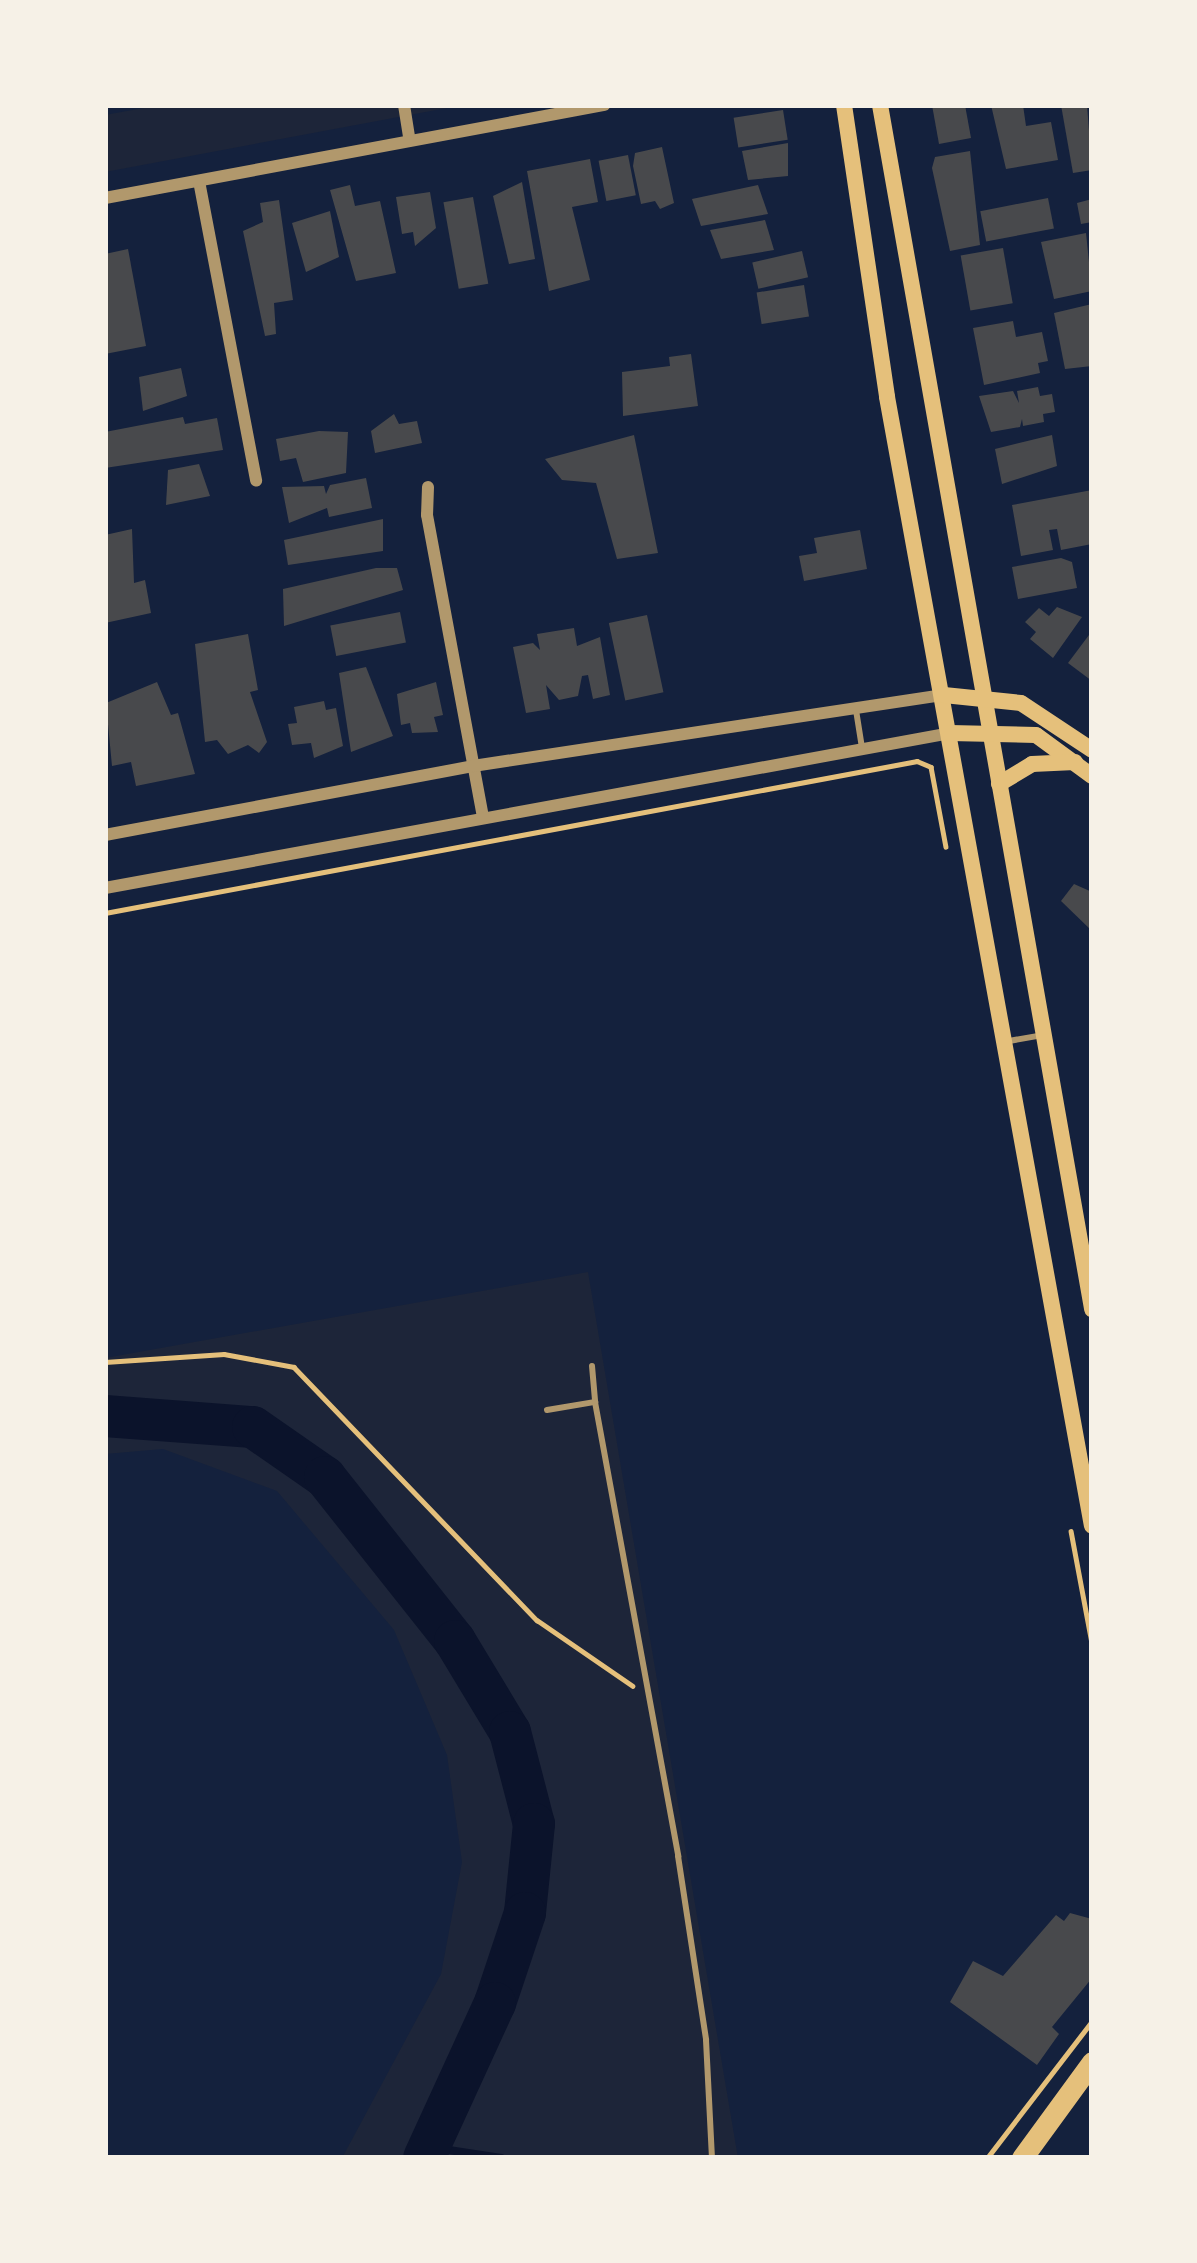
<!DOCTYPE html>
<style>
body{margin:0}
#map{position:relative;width:1197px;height:2263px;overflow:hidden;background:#14213d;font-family:"Sofia Sans Condensed",sans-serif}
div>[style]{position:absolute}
.green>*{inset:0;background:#1d2539}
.stream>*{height:8px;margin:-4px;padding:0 4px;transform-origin:4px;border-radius:4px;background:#0b132b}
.river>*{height:42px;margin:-21px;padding:0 21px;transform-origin:21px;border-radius:21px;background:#0b132b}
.building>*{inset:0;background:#48494c;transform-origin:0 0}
.path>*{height:4.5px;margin:-2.25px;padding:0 2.25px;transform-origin:2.25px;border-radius:2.25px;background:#e5c07b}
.service>*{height:6px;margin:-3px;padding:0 3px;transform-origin:3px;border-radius:3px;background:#b1986c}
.minor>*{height:12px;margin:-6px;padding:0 6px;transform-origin:6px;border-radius:6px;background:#b1986c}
.secondary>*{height:16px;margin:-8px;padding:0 8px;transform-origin:8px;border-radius:8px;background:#e5c07b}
.trunk>*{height:21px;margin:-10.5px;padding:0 10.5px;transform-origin:10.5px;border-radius:10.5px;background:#e5c07b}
span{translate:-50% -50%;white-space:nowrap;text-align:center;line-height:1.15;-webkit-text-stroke:12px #f6f1e7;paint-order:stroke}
.frame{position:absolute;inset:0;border:108px solid #f6f1e7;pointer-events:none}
</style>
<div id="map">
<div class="green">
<i style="clip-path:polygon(160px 105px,463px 105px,105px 172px,105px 115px)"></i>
<i style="clip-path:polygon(588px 1272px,738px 2158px,342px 2158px,441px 1974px,462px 1862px,447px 1755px,394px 1630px,277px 1491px,163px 1449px,105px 1454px,105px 1358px)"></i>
</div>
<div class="stream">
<i style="left:429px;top:2147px;width:73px;rotate:8.7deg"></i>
</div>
<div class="river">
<i style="left:105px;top:1416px;width:148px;rotate:4.3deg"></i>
<i style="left:253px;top:1427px;width:88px;rotate:34.8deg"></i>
<i style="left:325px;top:1477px;width:209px;rotate:51.6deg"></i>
<i style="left:455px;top:1641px;width:106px;rotate:58.9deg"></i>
<i style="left:510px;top:1732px;width:95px;rotate:75.4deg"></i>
<i style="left:534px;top:1824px;width:89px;rotate:95.8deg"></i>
<i style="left:525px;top:1913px;width:95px;rotate:108.4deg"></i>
<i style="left:495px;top:2003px;width:170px;rotate:114.6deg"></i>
</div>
<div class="building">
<i style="clip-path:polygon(932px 105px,965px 105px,971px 138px,939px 144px)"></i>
<i style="clip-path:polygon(991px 105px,1023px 105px,1026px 126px,1051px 122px,1058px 160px,1006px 169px)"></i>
<i style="clip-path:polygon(1061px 105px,1087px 105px,1092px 170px,1073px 173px)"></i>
<i style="left:783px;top:110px;width:30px;height:50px;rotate:81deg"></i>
<i style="clip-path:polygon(788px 143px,788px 176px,748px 180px,742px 151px)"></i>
<i style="clip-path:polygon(662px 147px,674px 203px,660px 209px,655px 201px,641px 204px,633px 166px,635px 153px)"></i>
<i style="clip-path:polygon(970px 151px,980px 245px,950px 251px,932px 168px,935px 157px)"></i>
<i style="left:628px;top:155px;width:41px;height:30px;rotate:79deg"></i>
<i style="clip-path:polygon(590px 159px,598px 202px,572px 207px,590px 280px,549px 291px,527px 171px)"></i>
<i style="clip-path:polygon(522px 182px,535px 259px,509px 264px,493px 196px)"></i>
<i style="clip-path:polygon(350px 185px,355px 206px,380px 201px,396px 273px,356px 281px,330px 190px)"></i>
<i style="clip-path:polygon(758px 185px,768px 214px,701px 226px,692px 199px)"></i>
<i style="clip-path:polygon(430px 192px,436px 228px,415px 246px,413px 232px,402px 234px,396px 197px)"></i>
<i style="left:473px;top:197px;width:88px;height:30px;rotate:80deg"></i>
<i style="left:1048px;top:198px;width:31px;height:69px;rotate:79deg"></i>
<i style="clip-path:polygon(1092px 199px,1092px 222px,1081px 224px,1077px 203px)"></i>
<i style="clip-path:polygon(279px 200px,293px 300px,274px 303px,276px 334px,265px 336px,243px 231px,263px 222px,260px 203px)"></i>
<i style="clip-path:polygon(330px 211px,339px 257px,306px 272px,292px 223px)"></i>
<i style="clip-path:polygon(765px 220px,774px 250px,721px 259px,710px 230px)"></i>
<i style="clip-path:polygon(1086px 233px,1092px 291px,1054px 299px,1041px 242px)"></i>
<i style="left:1003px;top:248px;width:56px;height:43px;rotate:80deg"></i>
<i style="clip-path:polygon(128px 249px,146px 346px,105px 354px,105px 254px)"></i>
<i style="left:802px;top:251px;width:27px;height:51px;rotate:77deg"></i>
<i style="left:804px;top:285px;width:32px;height:48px;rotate:81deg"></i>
<i style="clip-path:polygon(1092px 304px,1092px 366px,1065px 369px,1054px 313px)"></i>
<i style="clip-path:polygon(1013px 321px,1016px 337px,1042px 332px,1048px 361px,1038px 363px,1040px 373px,984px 385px,973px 328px)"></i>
<i style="clip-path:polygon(691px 354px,698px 406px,623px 416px,622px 372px,670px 366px,669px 357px)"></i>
<i style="clip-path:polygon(181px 368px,187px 396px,143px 411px,139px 377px)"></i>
<i style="clip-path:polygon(1038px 387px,1040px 396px,1052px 394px,1055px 412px,1043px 414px,1044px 422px,1023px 426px,1022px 419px,1020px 427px,991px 432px,979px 396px,1013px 391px,1019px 403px,1017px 391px)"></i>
<i style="clip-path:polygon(394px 414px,399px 424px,417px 421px,422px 443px,375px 453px,371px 431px)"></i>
<i style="clip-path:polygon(183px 417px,185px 424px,217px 418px,223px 450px,105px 468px,105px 432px)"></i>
<i style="clip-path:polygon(319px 431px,348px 432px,346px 473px,303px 482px,296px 458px,280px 461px,276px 439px)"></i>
<i style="clip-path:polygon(634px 435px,658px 553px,617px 559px,596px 483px,562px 480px,545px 459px)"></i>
<i style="clip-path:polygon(1052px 435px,1057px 466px,1002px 484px,995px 449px)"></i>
<i style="clip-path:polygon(199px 464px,210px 496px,166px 505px,168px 470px)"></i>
<i style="clip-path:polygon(366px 478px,372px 508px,329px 517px,327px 508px,289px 523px,282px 487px,324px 486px,326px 494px,330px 485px)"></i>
<i style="clip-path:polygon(1092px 490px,1092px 544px,1061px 550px,1057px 529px,1049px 530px,1053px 550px,1021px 556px,1012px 505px)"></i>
<i style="clip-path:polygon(383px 519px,383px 551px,288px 565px,284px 540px)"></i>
<i style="clip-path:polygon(132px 529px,134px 583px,145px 580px,151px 613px,105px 623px,105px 535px)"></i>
<i style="clip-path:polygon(860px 530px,867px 569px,804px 581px,799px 556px,817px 553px,814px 538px)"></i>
<i style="clip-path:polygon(1061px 558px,1072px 562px,1077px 588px,1018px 599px,1012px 567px)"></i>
<i style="clip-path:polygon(376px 568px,397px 568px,403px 590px,284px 626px,283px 589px)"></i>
<i style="clip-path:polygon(1057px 607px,1082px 617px,1053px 658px,1030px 639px,1036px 632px,1025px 622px,1039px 608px,1049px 616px)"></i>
<i style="left:400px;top:612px;width:31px;height:71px;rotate:79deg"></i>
<i style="left:647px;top:615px;width:79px;height:39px;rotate:78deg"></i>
<i style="clip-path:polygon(574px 628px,577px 646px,600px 637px,610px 695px,593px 699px,588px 675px,582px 676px,578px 696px,559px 700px,546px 685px,550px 709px,526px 713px,513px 647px,533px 643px,540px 650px,537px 634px)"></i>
<i style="clip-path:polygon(1092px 631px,1092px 681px,1068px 663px)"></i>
<i style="clip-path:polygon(248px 634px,258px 690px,250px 692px,267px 742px,259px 753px,248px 745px,228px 754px,217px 740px,205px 742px,195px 644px)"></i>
<i style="clip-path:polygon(366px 667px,393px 736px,351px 752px,339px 673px)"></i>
<i style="clip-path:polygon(157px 682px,171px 715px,178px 713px,195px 774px,136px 786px,131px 762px,112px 766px,106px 703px)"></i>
<i style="clip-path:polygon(436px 682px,443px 715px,434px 717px,438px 732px,412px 733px,410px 723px,401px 725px,397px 694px)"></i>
<i style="clip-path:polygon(324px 701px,326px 710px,336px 708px,343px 746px,314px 758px,311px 743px,292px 745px,288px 724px,297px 723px,294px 707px)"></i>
<i style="clip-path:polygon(1074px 884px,1092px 892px,1092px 931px,1061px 901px)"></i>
<i style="clip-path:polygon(1070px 1913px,1092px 1919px,1092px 1978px,1052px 2027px,1059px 2034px,1037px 2065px,950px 2002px,973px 1961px,1003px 1976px,1056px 1915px,1064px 1921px)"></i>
</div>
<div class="path">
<i style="left:105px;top:913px;width:826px;rotate:-10.6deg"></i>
<i style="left:917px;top:761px;width:15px;rotate:23deg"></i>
<i style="left:931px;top:767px;width:81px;rotate:79.4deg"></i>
<i style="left:105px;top:1362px;width:119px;rotate:-3.8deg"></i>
<i style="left:224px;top:1354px;width:71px;rotate:10.5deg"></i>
<i style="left:294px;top:1367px;width:351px;rotate:46.2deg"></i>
<i style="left:537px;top:1620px;width:116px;rotate:34.5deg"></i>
<i style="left:1071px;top:1531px;width:114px;rotate:79.4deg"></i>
<i style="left:987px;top:2158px;width:173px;rotate:-52.5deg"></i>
</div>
<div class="service">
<i style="left:856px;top:710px;width:37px;rotate:81deg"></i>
<i style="left:1009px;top:1041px;width:34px;rotate:-10deg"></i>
<i style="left:592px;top:1366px;width:36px;rotate:85deg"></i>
<i style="left:547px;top:1410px;width:49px;rotate:-9.5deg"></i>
<i style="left:595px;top:1402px;width:462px;rotate:79.6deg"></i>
<i style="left:678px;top:1856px;width:186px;rotate:81.3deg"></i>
<i style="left:706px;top:2040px;width:118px;rotate:87.1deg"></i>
</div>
<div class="minor">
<i style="left:404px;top:105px;width:36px;rotate:81deg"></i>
<i style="left:199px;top:181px;width:305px;rotate:79.2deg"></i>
<i style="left:105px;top:198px;width:508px;rotate:-10.56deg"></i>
<i style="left:428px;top:487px;width:28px;rotate:92deg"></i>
<i style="left:427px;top:515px;width:308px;rotate:79.5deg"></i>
<i style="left:105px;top:835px;width:374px;rotate:-10.6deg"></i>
<i style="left:473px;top:766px;width:476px;rotate:-8.6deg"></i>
<i style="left:105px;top:888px;width:859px;rotate:-10.39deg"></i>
</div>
<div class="secondary">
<i style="left:844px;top:105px;width:295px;rotate:81.6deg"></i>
<i style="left:887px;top:397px;width:1147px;rotate:79.71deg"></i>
<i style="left:880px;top:105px;width:1223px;rotate:80.01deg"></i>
<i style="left:944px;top:695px;width:77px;rotate:5.9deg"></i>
<i style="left:1021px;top:703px;width:85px;rotate:33.5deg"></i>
<i style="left:950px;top:733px;width:86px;rotate:1.3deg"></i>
<i style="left:1036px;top:735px;width:69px;rotate:36.2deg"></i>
<i style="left:999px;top:784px;width:39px;rotate:-31deg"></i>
<i style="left:1032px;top:764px;width:43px;rotate:-2.7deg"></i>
</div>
<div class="trunk">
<i style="left:1022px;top:2158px;width:119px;rotate:-53.9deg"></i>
</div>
<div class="frame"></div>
</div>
